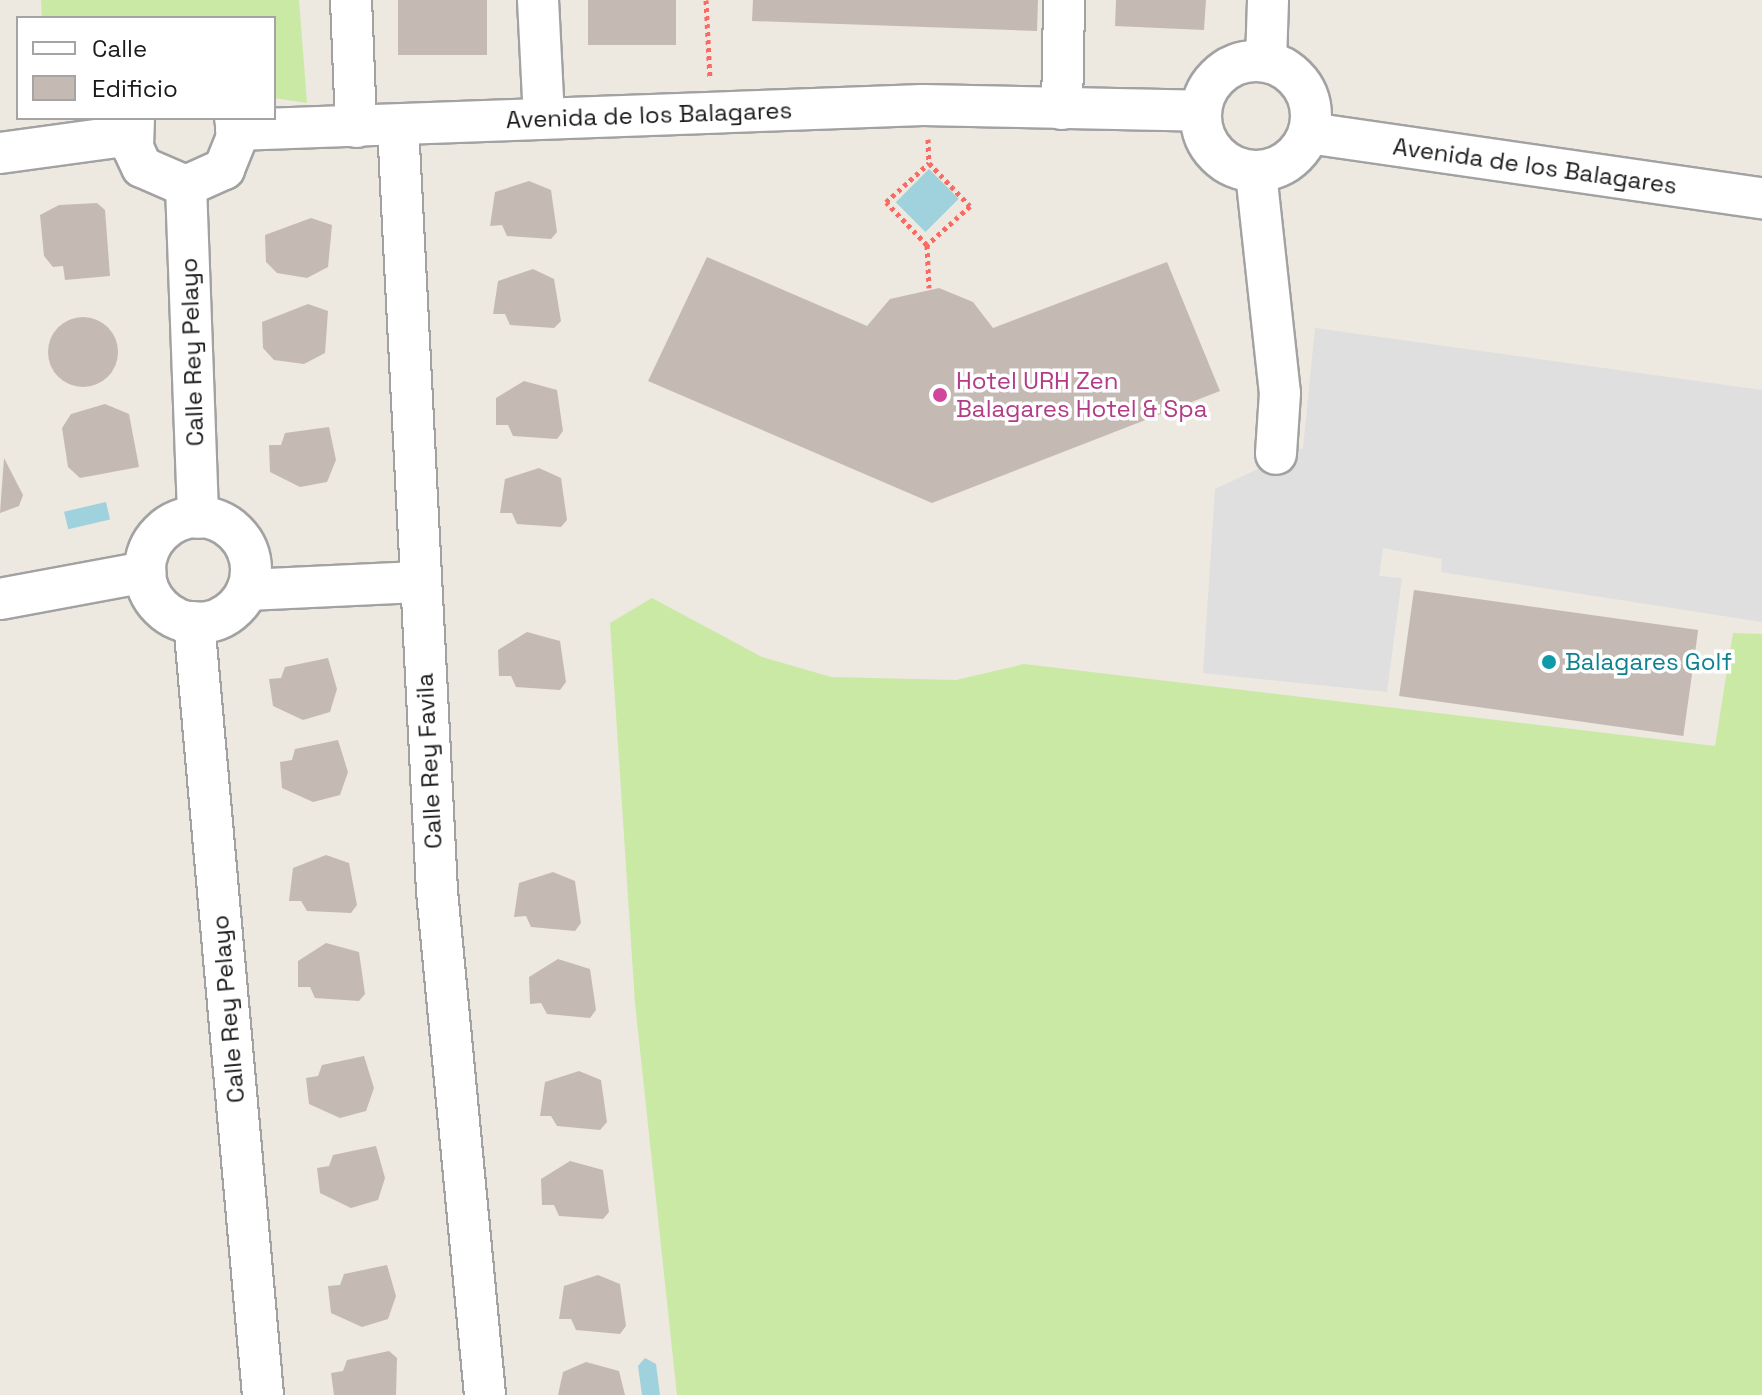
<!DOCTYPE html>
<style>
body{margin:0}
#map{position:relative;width:1762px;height:1395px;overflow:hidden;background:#ede8e0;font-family:"Space Grotesk",sans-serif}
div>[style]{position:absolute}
.grass>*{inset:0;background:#cae9a4}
.parking>*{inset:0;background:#dfdfdf}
.water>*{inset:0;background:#9fd2dc;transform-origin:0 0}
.building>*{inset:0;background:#c5bab3;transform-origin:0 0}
.round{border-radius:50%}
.path>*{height:5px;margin-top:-2.5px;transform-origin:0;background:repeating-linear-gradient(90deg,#fc6962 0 4px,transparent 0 8px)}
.roads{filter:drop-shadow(2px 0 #a2a2a2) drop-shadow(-2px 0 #a2a2a2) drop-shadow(0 2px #a2a2a2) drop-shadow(0 -2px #a2a2a2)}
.street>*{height:40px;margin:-20px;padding:0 20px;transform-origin:20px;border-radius:20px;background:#fff}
.street>.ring{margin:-20px;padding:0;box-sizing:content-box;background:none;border:40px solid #fff;border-radius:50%}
.dots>*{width:22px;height:22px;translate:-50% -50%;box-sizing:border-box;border:4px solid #fff;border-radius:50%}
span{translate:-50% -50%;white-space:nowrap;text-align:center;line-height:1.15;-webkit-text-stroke:7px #fff;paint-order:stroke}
.street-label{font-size:24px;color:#1b1b1b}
.hotel-label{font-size:24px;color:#b23c85}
.left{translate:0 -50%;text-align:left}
.culture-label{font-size:24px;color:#0d838f}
.legend{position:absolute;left:16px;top:16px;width:260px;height:104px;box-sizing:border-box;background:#fff;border:2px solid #a4a4a4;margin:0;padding:10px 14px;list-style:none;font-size:24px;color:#1b1b1b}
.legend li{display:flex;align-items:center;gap:16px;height:40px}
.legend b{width:40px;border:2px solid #a4a4a4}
</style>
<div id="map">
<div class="grass">
<i style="clip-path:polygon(41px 0,299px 0,307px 103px,274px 98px,274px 18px,42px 18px)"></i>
<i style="clip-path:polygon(652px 598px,762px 657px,831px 677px,956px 680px,1024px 664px,1715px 746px,1733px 633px,1762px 634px,1762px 1395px,677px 1395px,635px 1003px,610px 623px)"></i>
</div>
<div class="parking">
<i style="clip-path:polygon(1315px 328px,1762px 390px,1762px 622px,1441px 572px,1442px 559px,1383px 548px,1379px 576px,1402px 578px,1387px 692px,1203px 673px,1215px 489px,1303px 448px)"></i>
</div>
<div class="water">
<i style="left:929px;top:169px;width:42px;height:47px;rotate:45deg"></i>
<i style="left:106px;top:502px;width:18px;height:43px;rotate:77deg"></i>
<i style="clip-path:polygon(645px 1358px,656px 1364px,660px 1395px,642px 1395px,638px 1366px)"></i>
</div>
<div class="building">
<i style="left:398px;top:0;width:89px;height:55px"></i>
<i style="left:588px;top:0;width:88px;height:45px"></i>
<i style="clip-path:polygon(753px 0,1038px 0,1037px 31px,752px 21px)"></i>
<i style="clip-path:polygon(1116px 0,1206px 0,1204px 30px,1115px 26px)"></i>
<i style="clip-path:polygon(529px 181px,551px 190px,557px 232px,551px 239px,507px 236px,502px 225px,490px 226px,495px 192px)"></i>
<i style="clip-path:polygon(97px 203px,105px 210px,110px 276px,65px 280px,63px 266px,53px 267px,44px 256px,40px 215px,59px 205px)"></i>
<i style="clip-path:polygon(311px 218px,332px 225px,328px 267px,307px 278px,277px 273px,266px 262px,265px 235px)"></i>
<i style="clip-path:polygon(707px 257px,867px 326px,890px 299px,939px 288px,973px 302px,993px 328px,1167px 262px,1220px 391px,932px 503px,648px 381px)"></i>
<i style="clip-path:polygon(533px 269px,554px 279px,561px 321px,554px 328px,510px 325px,505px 314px,493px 314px,498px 281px)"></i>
<i style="clip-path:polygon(308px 304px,328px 311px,325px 353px,304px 364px,274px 360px,263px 348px,262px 322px)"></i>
<i class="round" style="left:48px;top:317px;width:70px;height:70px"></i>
<i style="clip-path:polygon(524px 381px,557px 390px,563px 431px,557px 439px,513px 436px,508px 425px,496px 425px,496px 398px)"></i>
<i style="clip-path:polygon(105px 404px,129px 414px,139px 467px,80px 478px,68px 467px,62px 428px,71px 414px)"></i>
<i style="clip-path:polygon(329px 427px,336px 460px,327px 482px,300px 487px,270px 472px,269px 445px,281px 445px,285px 433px)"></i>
<i style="clip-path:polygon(4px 458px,23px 495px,19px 506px,0 513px)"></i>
<i style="clip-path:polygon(539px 468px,561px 478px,567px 520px,561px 527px,517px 524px,512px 513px,500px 513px,505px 479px)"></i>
<i style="left:1414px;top:590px;width:287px;height:107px;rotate:8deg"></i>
<i style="clip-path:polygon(527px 632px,560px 641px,566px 682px,560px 690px,516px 687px,511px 676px,499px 676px,498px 650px)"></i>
<i style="clip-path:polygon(328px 658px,337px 689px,330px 712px,303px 720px,273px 706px,269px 679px,281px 678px,285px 667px)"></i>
<i style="clip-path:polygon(338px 740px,348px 772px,340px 795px,313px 802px,282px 788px,280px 762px,292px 760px,295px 749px)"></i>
<i style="clip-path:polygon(326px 855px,349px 863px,357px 905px,351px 913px,307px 911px,301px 901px,289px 901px,293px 868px)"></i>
<i style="clip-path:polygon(553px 872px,575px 881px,581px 923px,575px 931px,531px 927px,526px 916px,514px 917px,519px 883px)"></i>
<i style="clip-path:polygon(326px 943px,359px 952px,365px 994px,359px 1001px,315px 998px,310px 987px,298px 987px,298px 961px)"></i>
<i style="clip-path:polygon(558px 959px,590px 969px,596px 1010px,590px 1018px,547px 1014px,541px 1003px,530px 1004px,529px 977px)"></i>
<i style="clip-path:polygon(364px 1056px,374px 1088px,366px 1111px,340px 1118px,309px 1104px,306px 1078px,318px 1076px,322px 1065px)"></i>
<i style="clip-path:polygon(579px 1071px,601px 1080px,607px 1122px,600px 1130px,557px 1126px,551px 1116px,540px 1116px,545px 1082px)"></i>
<i style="clip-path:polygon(376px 1146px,385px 1178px,378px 1200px,351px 1208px,320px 1193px,317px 1168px,329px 1166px,333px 1155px)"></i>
<i style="clip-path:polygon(570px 1161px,603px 1170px,609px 1212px,603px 1219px,559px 1216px,554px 1205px,542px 1205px,541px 1179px)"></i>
<i style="clip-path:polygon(387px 1265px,396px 1296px,388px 1319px,362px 1327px,331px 1313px,328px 1286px,340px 1285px,344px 1274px)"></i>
<i style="clip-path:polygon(598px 1275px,620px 1284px,626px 1326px,620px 1334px,576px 1330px,571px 1319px,559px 1319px,564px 1286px)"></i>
<i style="clip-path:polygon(389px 1351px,397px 1358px,396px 1395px,334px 1395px,331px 1373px,343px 1371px,347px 1360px)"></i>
<i style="clip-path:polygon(586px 1362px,619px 1371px,625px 1395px,558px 1395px,563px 1372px)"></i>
</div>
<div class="path">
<i style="left:706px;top:0;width:78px;rotate:87.1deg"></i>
<i style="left:928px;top:139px;width:24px;rotate:88deg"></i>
<i style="left:929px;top:163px;width:59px;rotate:46.4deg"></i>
<i style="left:970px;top:206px;width:58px;rotate:137.8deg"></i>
<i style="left:927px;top:245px;width:59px;rotate:-133.6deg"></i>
<i style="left:886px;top:202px;width:58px;rotate:-42.2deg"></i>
<i style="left:927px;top:245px;width:43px;rotate:87.3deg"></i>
</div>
<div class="roads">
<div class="street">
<i style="left:351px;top:0;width:127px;rotate:87.7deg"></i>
<i style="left:538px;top:0;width:118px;rotate:87.1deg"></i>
<i class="ring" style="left:1201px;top:61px;width:70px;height:70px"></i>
<i style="left:1266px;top:61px;width:61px;rotate:-88.1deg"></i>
<i style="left:1062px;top:109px;width:109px;rotate:-88.9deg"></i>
<i style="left:134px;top:118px;width:30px;rotate:92deg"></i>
<i style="left:133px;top:148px;width:21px;rotate:65deg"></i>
<i style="left:142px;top:167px;width:48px;rotate:23.4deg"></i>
<i style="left:186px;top:186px;width:42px;rotate:-24.1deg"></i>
<i style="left:224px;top:169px;width:37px;rotate:-68deg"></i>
<i style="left:238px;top:135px;width:17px;rotate:-100deg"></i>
<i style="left:398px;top:126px;width:766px;rotate:87.08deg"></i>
<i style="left:437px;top:891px;width:506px;rotate:84.56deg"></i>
<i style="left:236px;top:130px;width:687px;rotate:-2.08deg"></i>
<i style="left:923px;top:105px;width:278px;rotate:1.2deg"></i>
<i style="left:1309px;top:133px;width:458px;rotate:8.2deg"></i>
<i style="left:0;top:153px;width:133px;rotate:-7.8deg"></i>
<i style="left:1256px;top:173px;width:221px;rotate:83.8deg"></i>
<i style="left:1280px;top:393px;width:61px;rotate:93.8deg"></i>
<i style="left:186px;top:186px;width:332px;rotate:87.9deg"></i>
<i class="ring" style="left:145px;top:517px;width:66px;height:66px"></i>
<i style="left:247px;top:590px;width:171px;rotate:-2.7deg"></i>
<i style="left:0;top:599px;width:148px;rotate:-10.5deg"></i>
<i style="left:194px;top:622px;width:776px;rotate:84.9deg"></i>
</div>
</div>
<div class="dots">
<i style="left:940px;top:395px;background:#d1479c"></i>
<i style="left:1549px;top:662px;background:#0f9aa8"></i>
</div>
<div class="street-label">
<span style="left:649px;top:115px;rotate:-2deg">Avenida de los Balagares</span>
<span style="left:1535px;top:166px;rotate:8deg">Avenida de los Balagares</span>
<span style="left:192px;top:352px;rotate:-92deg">Calle Rey Pelayo</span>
<span style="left:429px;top:761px;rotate:-93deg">Calle Rey Favila</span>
<span style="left:228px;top:1009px;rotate:-95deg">Calle Rey Pelayo</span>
</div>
<div class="hotel-label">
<span class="left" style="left:956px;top:395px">Hotel URH Zen<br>Balagares Hotel &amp; Spa</span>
</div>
<div class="culture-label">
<span class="left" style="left:1565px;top:662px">Balagares Golf</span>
</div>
<ul class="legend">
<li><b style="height:10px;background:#fff"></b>Calle</li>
<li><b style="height:22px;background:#c5bab3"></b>Edificio</li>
</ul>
</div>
